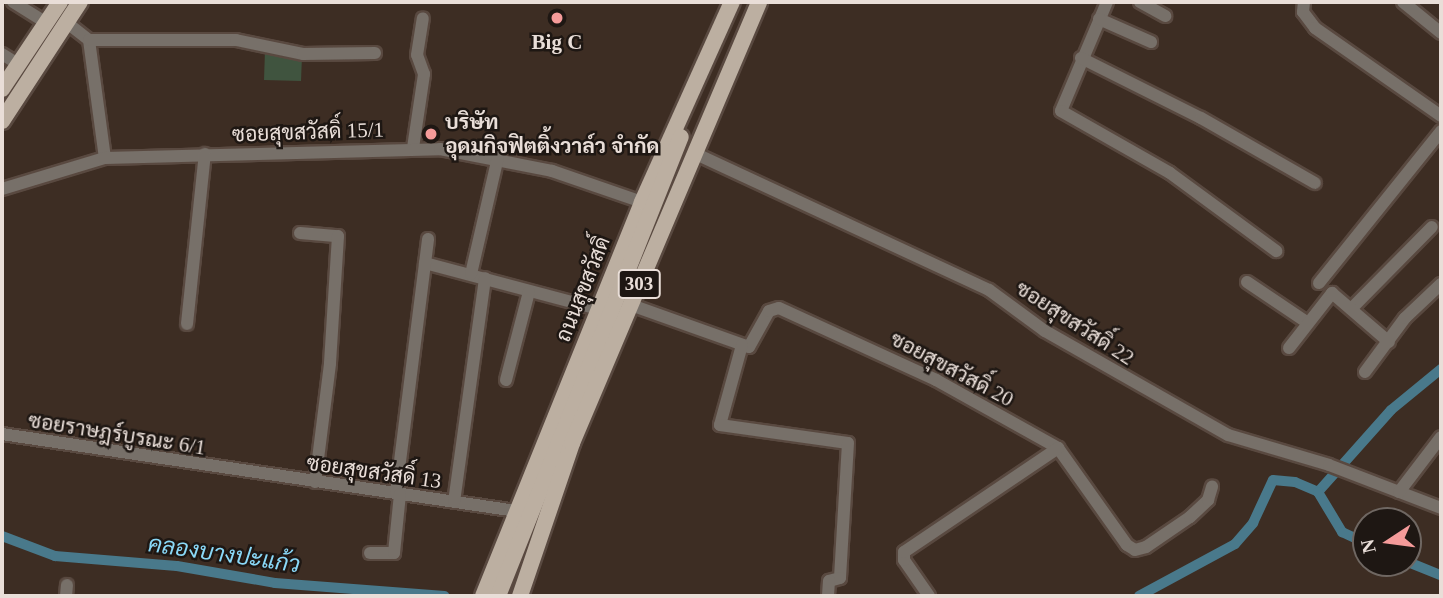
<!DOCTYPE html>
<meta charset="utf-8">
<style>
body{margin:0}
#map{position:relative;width:1443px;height:598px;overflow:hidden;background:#3d2d23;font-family:"Times New Roman",Sarabun,serif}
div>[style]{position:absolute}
.green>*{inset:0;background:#40543f}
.canal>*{height:10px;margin:-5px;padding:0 5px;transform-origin:5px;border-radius:5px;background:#49798b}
.roads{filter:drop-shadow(2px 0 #594940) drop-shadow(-2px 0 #594940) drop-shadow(0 2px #594940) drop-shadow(0 -2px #594940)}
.minor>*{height:12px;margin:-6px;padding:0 6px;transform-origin:6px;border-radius:6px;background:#777069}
.major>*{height:16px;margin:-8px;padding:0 8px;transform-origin:8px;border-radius:8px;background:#bcafa1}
.dots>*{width:19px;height:19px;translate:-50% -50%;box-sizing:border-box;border:4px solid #1e1713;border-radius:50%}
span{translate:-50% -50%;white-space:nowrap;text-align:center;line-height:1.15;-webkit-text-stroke:5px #1e1713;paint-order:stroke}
.shield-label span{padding:2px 5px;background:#1e1713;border:2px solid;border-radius:5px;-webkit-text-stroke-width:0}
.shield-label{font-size:19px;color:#e9ded8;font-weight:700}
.poi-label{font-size:21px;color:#e9ded8;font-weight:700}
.left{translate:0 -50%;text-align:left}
.street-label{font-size:21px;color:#e9ded8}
.water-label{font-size:23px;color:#8ad9f8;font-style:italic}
.frame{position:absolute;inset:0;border:4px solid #e9ded8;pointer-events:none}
.north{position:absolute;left:1352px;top:507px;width:70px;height:70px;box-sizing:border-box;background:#1e1713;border:2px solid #6f6762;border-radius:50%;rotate:257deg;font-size:19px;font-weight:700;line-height:28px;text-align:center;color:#e9ded8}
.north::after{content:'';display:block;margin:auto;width:24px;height:32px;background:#f59b9a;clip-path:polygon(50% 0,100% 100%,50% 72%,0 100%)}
</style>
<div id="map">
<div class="green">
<i style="clip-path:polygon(265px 50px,302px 56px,301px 81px,264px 80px)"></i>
</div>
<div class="canal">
<i style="left:1318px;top:492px;width:110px;rotate:-48.3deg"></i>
<i style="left:1391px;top:410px;width:65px;rotate:-39.4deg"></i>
<i style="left:2px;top:536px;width:57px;rotate:20.7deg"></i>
<i style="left:55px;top:556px;width:122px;rotate:4.7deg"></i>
<i style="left:177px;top:566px;width:99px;rotate:9.8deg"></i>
<i style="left:275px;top:583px;width:170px;rotate:4.4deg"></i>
<i style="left:1408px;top:562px;width:35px;rotate:22deg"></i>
<i style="left:1139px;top:596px;width:109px;rotate:-28.4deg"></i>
<i style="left:1235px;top:544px;width:28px;rotate:-49deg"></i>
<i style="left:1253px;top:523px;width:47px;rotate:-65.1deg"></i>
<i style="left:1273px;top:480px;width:22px;rotate:5deg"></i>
<i style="left:1295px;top:482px;width:25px;rotate:23deg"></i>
<i style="left:1318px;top:492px;width:47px;rotate:59deg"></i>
<i style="left:1342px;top:532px;width:26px;rotate:25deg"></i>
</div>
<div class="roads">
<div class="minor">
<i style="left:13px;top:2px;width:39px;rotate:32deg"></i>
<i style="left:1107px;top:2px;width:118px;rotate:112.9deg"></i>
<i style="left:1061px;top:111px;width:125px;rotate:29.6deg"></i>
<i style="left:1170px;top:173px;width:132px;rotate:36.3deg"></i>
<i style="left:1140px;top:2px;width:29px;rotate:29deg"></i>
<i style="left:1304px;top:2px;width:10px;rotate:96deg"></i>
<i style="left:1303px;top:12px;width:20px;rotate:53deg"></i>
<i style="left:1315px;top:28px;width:154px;rotate:34.9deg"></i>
<i style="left:1403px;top:2px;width:49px;rotate:39.2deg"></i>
<i style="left:1099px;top:19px;width:57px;rotate:23.9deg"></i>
<i style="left:66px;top:22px;width:29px;rotate:38deg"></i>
<i style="left:89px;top:40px;width:119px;rotate:82.3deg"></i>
<i style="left:89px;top:40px;width:147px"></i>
<i style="left:236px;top:40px;width:68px;rotate:11.8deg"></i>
<i style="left:303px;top:54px;width:72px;rotate:-0.8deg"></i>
<i style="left:2px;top:54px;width:19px;rotate:32deg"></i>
<i style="left:1081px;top:58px;width:134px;rotate:26.6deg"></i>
<i style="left:1201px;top:118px;width:131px;rotate:29.7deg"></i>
<i style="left:413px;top:148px;width:75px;rotate:-81.5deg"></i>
<i style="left:424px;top:74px;width:20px;rotate:-110deg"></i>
<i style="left:417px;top:55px;width:37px;rotate:-81deg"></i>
<i style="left:694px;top:153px;width:325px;rotate:24.9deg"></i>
<i style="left:989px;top:290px;width:69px;rotate:36.2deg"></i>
<i style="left:1045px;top:331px;width:210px;rotate:29.6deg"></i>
<i style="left:1228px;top:435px;width:105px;rotate:16.5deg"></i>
<i style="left:1329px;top:465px;width:120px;rotate:21deg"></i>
<i style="left:2px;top:189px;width:108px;rotate:-16.8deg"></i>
<i style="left:105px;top:158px;width:335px;rotate:-1.5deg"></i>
<i style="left:440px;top:149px;width:114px;rotate:11.1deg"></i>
<i style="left:552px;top:171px;width:95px;rotate:19deg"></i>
<i style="left:300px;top:233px;width:38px;rotate:5deg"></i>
<i style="left:338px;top:236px;width:128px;rotate:93.6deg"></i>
<i style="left:330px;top:364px;width:119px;rotate:97.2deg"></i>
<i style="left:425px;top:263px;width:179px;rotate:14.9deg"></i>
<i style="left:471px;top:274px;width:120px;rotate:-77deg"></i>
<i style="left:1247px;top:282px;width:73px;rotate:33.9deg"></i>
<i style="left:1319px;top:283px;width:195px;rotate:-51.2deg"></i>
<i style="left:631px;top:305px;width:125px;rotate:19.6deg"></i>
<i style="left:749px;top:347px;width:41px;rotate:-60.9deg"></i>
<i style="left:769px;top:311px;width:10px;rotate:-17deg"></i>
<i style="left:779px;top:308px;width:173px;rotate:24.6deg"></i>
<i style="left:936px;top:380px;width:140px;rotate:29.1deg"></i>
<i style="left:1058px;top:448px;width:119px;rotate:54.6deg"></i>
<i style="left:1127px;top:545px;width:9px;rotate:32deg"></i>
<i style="left:1135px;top:550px;width:11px;rotate:-15deg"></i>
<i style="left:1146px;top:547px;width:53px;rotate:-34.3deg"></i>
<i style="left:1190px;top:517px;width:25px;rotate:-43deg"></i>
<i style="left:1208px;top:500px;width:14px;rotate:-73deg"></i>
<i style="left:1351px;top:309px;width:115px;rotate:-45.4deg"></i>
<i style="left:187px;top:324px;width:171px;rotate:-84deg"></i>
<i style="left:742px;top:345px;width:83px;rotate:105.4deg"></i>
<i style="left:720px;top:425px;width:129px;rotate:8deg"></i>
<i style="left:848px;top:443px;width:135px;rotate:93.4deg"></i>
<i style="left:840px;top:578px;width:11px;rotate:165deg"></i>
<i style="left:829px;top:581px;width:15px;rotate:94deg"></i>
<i style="left:1289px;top:348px;width:70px;rotate:-52deg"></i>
<i style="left:1332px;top:293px;width:75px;rotate:40.7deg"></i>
<i style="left:1365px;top:372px;width:67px;rotate:-53.5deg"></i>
<i style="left:1405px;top:318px;width:50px;rotate:-43.4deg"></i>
<i style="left:506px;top:380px;width:91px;rotate:-75.4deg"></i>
<i style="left:2px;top:434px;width:520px;rotate:8.52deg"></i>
<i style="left:1399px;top:492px;width:69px;rotate:-52.6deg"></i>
<i style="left:396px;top:493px;width:256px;rotate:-82.8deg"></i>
<i style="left:454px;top:502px;width:226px;rotate:-82.1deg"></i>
<i style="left:370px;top:553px;width:24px"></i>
<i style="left:394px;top:553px;width:59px;rotate:-84.2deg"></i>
<i style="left:66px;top:596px;width:11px;rotate:-85deg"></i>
<i style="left:929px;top:596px;width:44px;rotate:-124.8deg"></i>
<i style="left:904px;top:560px;width:8px;rotate:-90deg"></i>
<i style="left:904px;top:552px;width:186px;rotate:-34deg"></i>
</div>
<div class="major">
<i style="left:2px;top:89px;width:105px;rotate:-56.3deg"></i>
<i style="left:2px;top:121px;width:142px;rotate:-56.8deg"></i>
<i style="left:483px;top:596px;width:425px;rotate:-68deg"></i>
<i style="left:642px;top:202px;width:219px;rotate:-65.8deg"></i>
<i style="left:498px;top:596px;width:494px;rotate:-68.3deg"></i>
<i style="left:520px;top:596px;width:162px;rotate:-71.2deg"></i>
<i style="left:572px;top:443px;width:479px;rotate:-67deg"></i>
</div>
</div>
<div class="dots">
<i style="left:557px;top:18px;background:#f59b9a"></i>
<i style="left:431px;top:134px;background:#f59b9a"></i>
</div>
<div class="shield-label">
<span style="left:639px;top:284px">303</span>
</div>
<div class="poi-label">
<span style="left:557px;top:42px">Big C</span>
<span class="left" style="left:445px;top:134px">บริษัท<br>อุดมกิจฟิตติ้งวาล์ว จำกัด</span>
</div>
<div class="street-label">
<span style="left:308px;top:132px;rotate:-2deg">ซอยสุขสวัสดิ์ 15/1</span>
<span style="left:583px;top:289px;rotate:-68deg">ถนนสุขสวัสดิ์</span>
<span style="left:1075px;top:323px;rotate:33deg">ซอยสุขสวัสดิ์ 22</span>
<span style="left:952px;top:369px;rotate:28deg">ซอยสุขสวัสดิ์ 20</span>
<span style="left:117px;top:434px;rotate:9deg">ซอยราษฎร์บูรณะ 6/1</span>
<span style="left:374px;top:472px;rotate:8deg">ซอยสุขสวัสดิ์ 13</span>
</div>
<div class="water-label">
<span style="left:224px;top:555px;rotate:8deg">คลองบางปะแก้ว</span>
</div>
<div class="frame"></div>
<div class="north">N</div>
</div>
